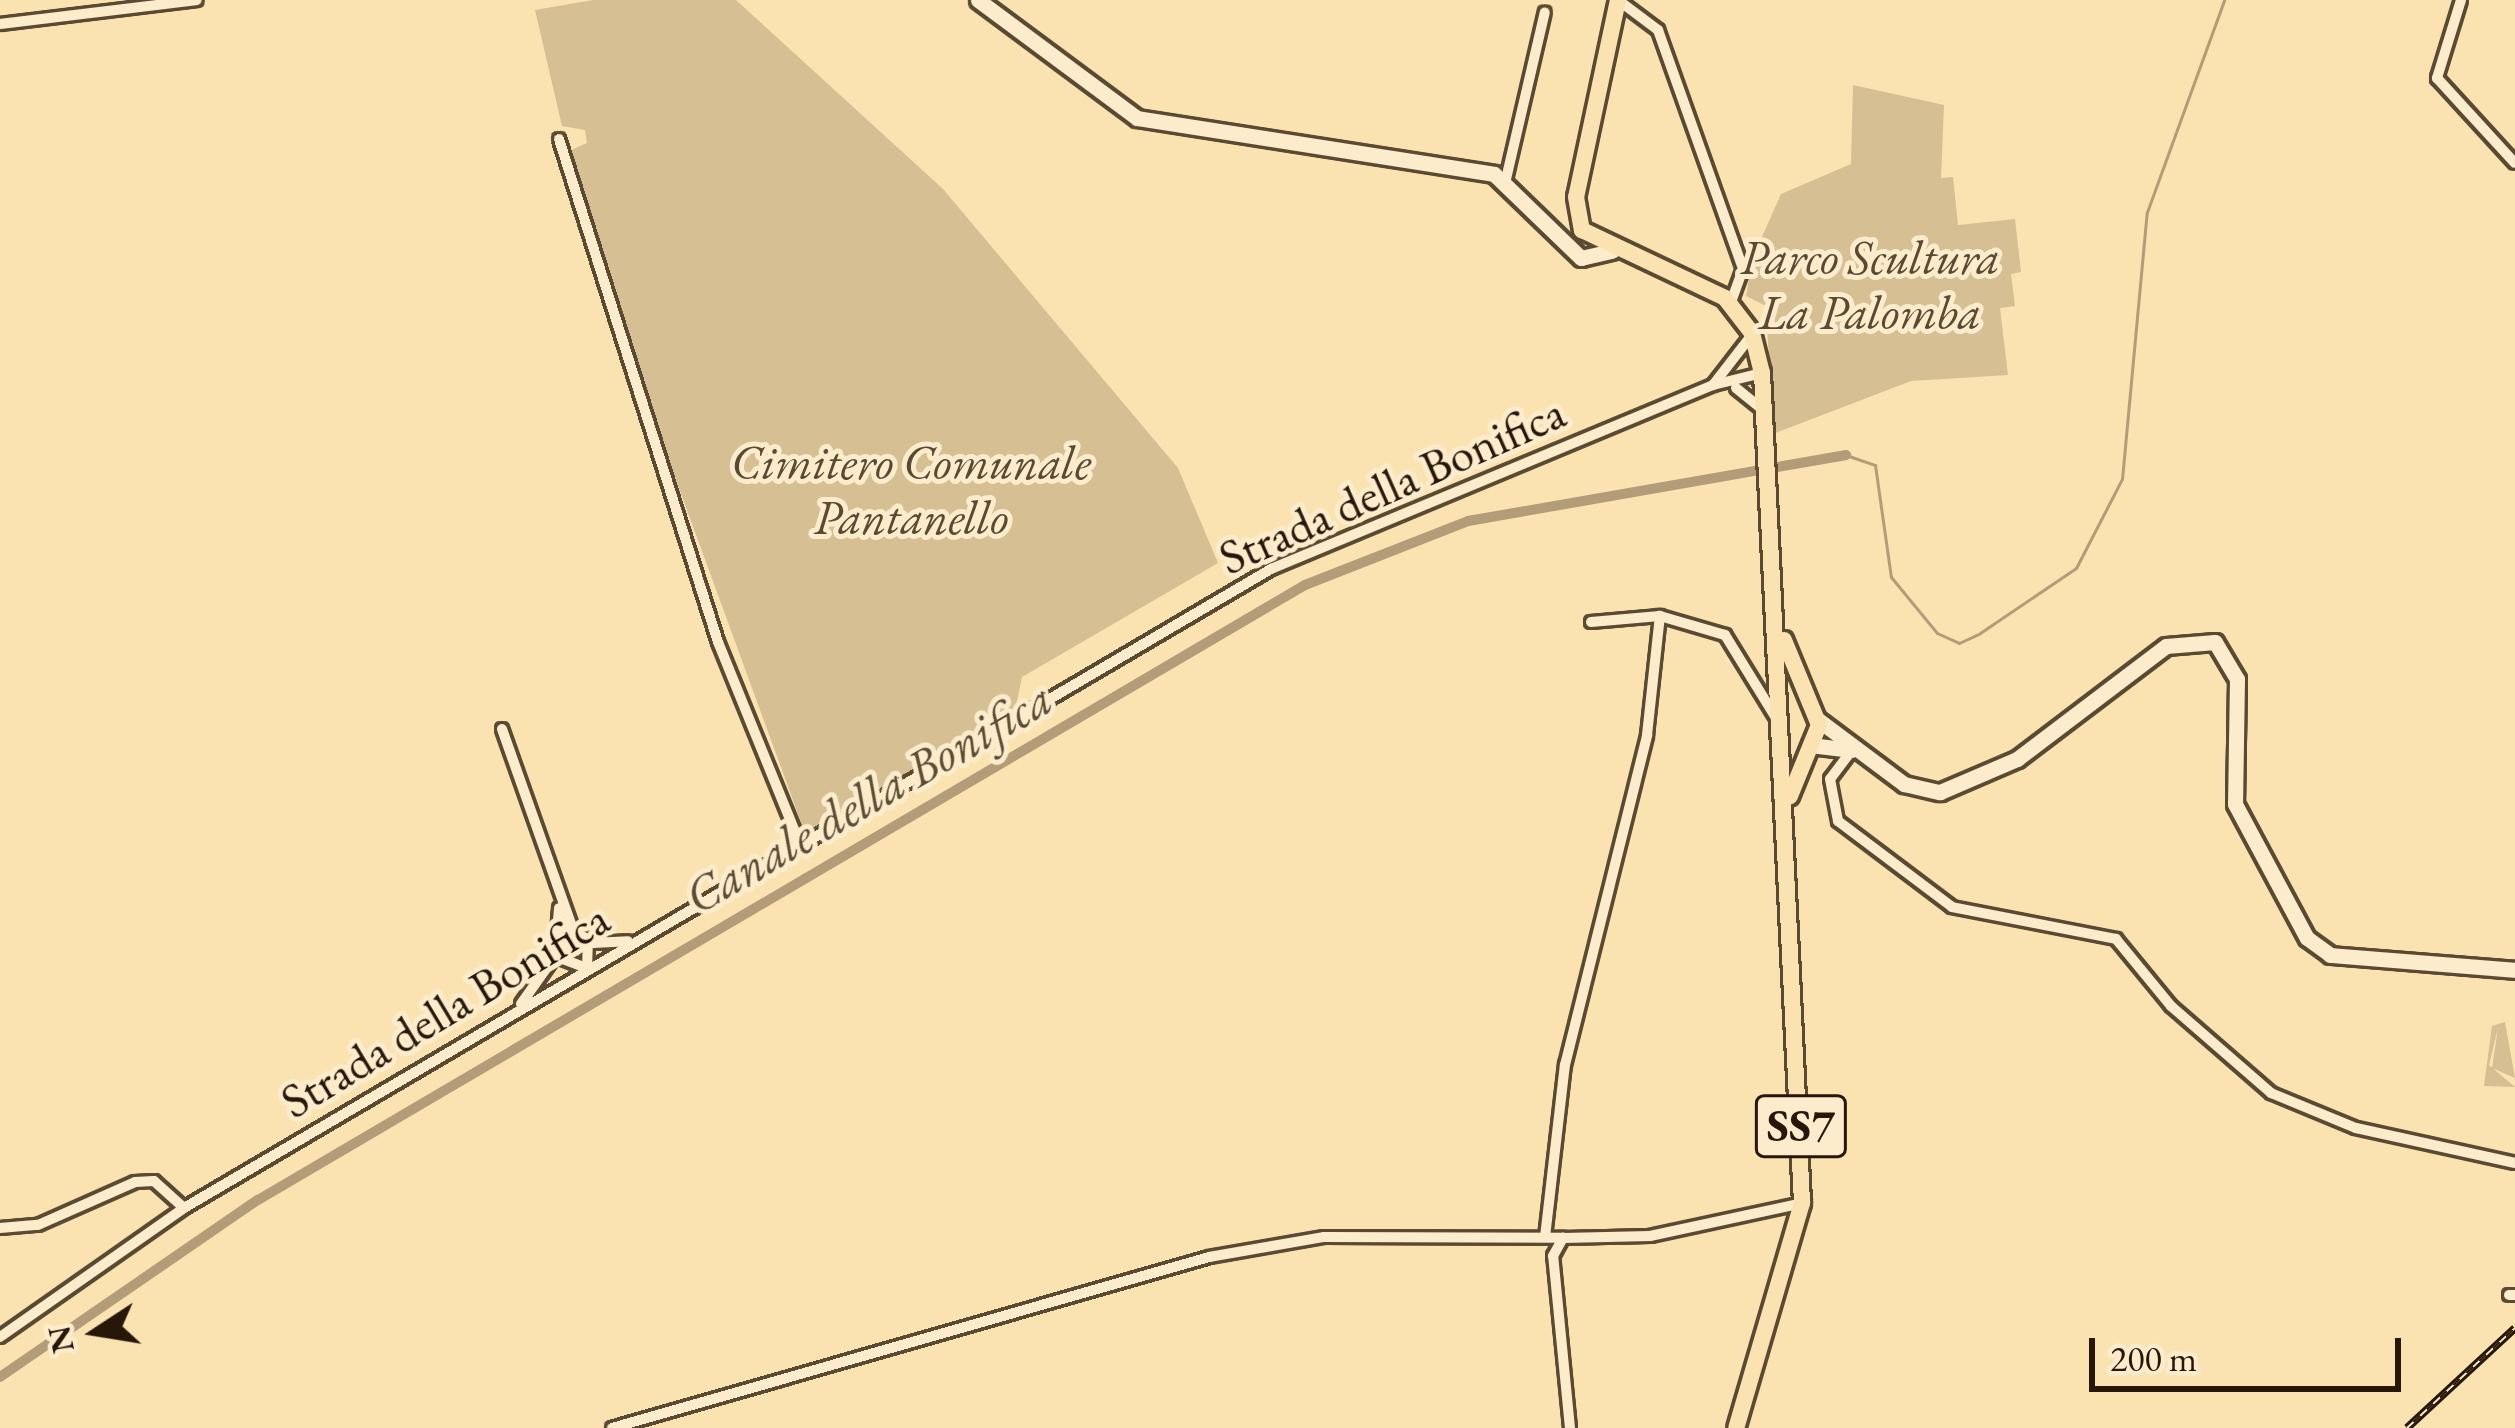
<!DOCTYPE html>
<style>
body{margin:0}
#map{position:relative;width:2515px;height:1428px;overflow:hidden;background:#fbe2b1;font-family:"EB Garamond",serif}
div>[style]{position:absolute}
.green>*{inset:0;background:#d7bf94}
.stream>*{height:3px;margin:-1.5px;padding:0 1.5px;transform-origin:1.5px;border-radius:1.5px;background:#b39d78}
.canal>*{height:10px;margin:-5px;padding:0 5px;transform-origin:5px;border-radius:5px;background:#b39d78}
.roads{filter:drop-shadow(3px 0 #5b4a32) drop-shadow(-3px 0 #5b4a32) drop-shadow(0 3px #5b4a32) drop-shadow(0 -3px #5b4a32)}
.street>*{height:10px;margin:-5px;padding:0 5px;transform-origin:5px;border-radius:5px;background:#fceccc}
.secondary>*{height:15px;margin:-7.5px;padding:0 7.5px;transform-origin:7.5px;border-radius:7.5px;background:#fceccc}
.primary>*{height:16px;margin:-8px;padding:0 8px;transform-origin:8px;border-radius:8px;background:#fbe2b1}
.rail>*{height:8px;margin-top:-4px;transform-origin:0;background:repeating-linear-gradient(90deg,#fceccc 0 9px,#261708 0 18px);box-sizing:border-box;border-block:3px solid #261708}
span{translate:-50% -50%;white-space:nowrap;text-align:center;line-height:1.15;-webkit-text-stroke:10px #fceccc;paint-order:stroke}
.shield-label span{padding:3px 9px;background:#fceccc;border:3px solid;border-radius:9px;-webkit-text-stroke-width:0}
.shield-label{font-size:45px;color:#261708;font-weight:700}
.park-label{font-size:48px;color:#5b4932;font-style:italic}
.street-label{font-size:48px;color:#261708}
.water-label{font-size:51px;color:#5e4d35;font-style:italic}
.north{position:absolute;left:36px;top:1272px;width:120px;height:120px;-webkit-text-stroke:9px #fceccc;paint-order:stroke;rotate:258deg;font-size:33px;font-weight:700;line-height:48px;text-align:center;color:#261708}
.north::after{content:'';display:block;margin:auto;width:42px;height:54px;background:#261708;clip-path:polygon(50% 0,100% 100%,50% 72%,0 100%)}
.scale{position:absolute;left:2089px;top:1338px;width:312px;height:54px;box-sizing:border-box;border:6px solid #261708;border-top:0;padding-left:15px;font-size:36px;line-height:42px;white-space:nowrap;color:#261708;-webkit-text-stroke:9px #fceccc;paint-order:stroke}
</style>
<div id="map">
<div class="green">
<i style="clip-path:polygon(593px 0,736px 0,943px 189px,1178px 468px,1218px 563px,1022px 677px,1014px 716px,805px 833px,623px 335px,571px 150px,587px 143px,585px 130px,562px 126px,535px 10px)"></i>
<i style="clip-path:polygon(1853px 85px,1944px 105px,1941px 178px,1953px 177px,1958px 225px,2015px 219px,2021px 272px,2011px 274px,2015px 306px,2000px 308px,2008px 375px,1911px 381px,1773px 434px,1766px 306px,1746px 296px,1753px 257px,1781px 194px,1851px 164px)"></i>
<i style="clip-path:polygon(2505px 1022px,2515px 1078px,2492px 1068px,2498px 1028px,2489px 1065px,2515px 1087px,2484px 1086px,2492px 1026px)"></i>
</div>
<div class="stream">
<i style="left:1846px;top:455px;width:31px;rotate:19deg"></i>
<i style="left:1875px;top:465px;width:113px;rotate:81.9deg"></i>
<i style="left:1891px;top:577px;width:72px;rotate:50.6deg"></i>
<i style="left:1937px;top:633px;width:24px;rotate:24deg"></i>
<i style="left:1959px;top:643px;width:23px;rotate:-25deg"></i>
<i style="left:1980px;top:633px;width:116px;rotate:-34.1deg"></i>
<i style="left:2076px;top:568px;width:100px;rotate:-62.7deg"></i>
<i style="left:2122px;top:479px;width:268px;rotate:-84.7deg"></i>
<i style="left:2147px;top:212px;width:226px;rotate:-70deg"></i>
</div>
<div class="canal">
<i style="left:0;top:1377px;width:313px;rotate:-34.5deg"></i>
<i style="left:258px;top:1200px;width:1214px;rotate:-30.43deg"></i>
<i style="left:1305px;top:585px;width:175px;rotate:-21.4deg"></i>
<i style="left:1468px;top:521px;width:384px;rotate:-9.9deg"></i>
</div>
<div class="roads">
<div class="street">
<i style="left:1618px;top:0;width:50px;rotate:36.9deg"></i>
<i style="left:1658px;top:30px;width:254px;rotate:70.4deg"></i>
<i style="left:1743px;top:269px;width:37px;rotate:110deg"></i>
<i style="left:2461px;top:0;width:82px;rotate:107.1deg"></i>
<i style="left:2437px;top:78px;width:115px;rotate:47.5deg"></i>
<i style="left:0;top:24px;width:198px;rotate:-6.9deg"></i>
<i style="left:559px;top:139px;width:528px;rotate:72.46deg"></i>
<i style="left:718px;top:642px;width:218px;rotate:67.9deg"></i>
<i style="left:1506px;top:179px;width:171px;rotate:-76.9deg"></i>
<i style="left:1713px;top:385px;width:50px;rotate:-13.8deg"></i>
<i style="left:1736px;top:388px;width:36px;rotate:39deg"></i>
<i style="left:1591px;top:622px;width:69px;rotate:-5deg"></i>
<i style="left:1660px;top:616px;width:68px;rotate:16.3deg"></i>
<i style="left:1725px;top:635px;width:97px;rotate:58.4deg"></i>
<i style="left:502px;top:729px;width:213px;rotate:70.5deg"></i>
<i style="left:573px;top:930px;width:24px;rotate:33deg"></i>
<i style="left:593px;top:943px;width:35px;rotate:-3deg"></i>
<i style="left:1852px;top:750px;width:36px;rotate:127deg"></i>
<i style="left:1830px;top:779px;width:43px;rotate:79.2deg"></i>
<i style="left:1838px;top:821px;width:143px;rotate:37deg"></i>
<i style="left:1952px;top:907px;width:167px;rotate:11deg"></i>
<i style="left:2116px;top:939px;width:87px;rotate:50.6deg"></i>
<i style="left:2171px;top:1006px;width:133px;rotate:41deg"></i>
<i style="left:2271px;top:1093px;width:92px;rotate:22.4deg"></i>
<i style="left:2356px;top:1128px;width:163px;rotate:12.4deg"></i>
<i style="left:555px;top:956px;width:34px;rotate:21deg"></i>
<i style="left:587px;top:968px;width:29px;rotate:-88deg"></i>
<i style="left:521px;top:1004px;width:59px;rotate:-54.7deg"></i>
<i style="left:555px;top:956px;width:48px;rotate:-85.2deg"></i>
<i style="left:0;top:1228px;width:38px;rotate:-5deg"></i>
<i style="left:38px;top:1225px;width:106px;rotate:-23.9deg"></i>
<i style="left:135px;top:1182px;width:19px;rotate:-3deg"></i>
<i style="left:154px;top:1181px;width:40px;rotate:42deg"></i>
<i style="left:1545px;top:1237px;width:173px;rotate:-83.4deg"></i>
<i style="left:1565px;top:1065px;width:340px;rotate:-76deg"></i>
<i style="left:1647px;top:735px;width:120px;rotate:-83.8deg"></i>
<i style="left:2509px;top:1295px;width:6px"></i>
<i style="left:0;top:1337px;width:225px;rotate:-35deg"></i>
<i style="left:184px;top:1208px;width:1261px;rotate:-30.45deg"></i>
<i style="left:1271px;top:569px;width:479px;rotate:-22.6deg"></i>
<i style="left:1713px;top:385px;width:62px;rotate:-52.2deg"></i>
<i style="left:612px;top:1428px;width:621px;rotate:-15.98deg"></i>
<i style="left:1209px;top:1257px;width:117px;rotate:-9.9deg"></i>
<i style="left:1324px;top:1237px;width:239px;rotate:0.2deg"></i>
<i style="left:1570px;top:1428px;width:173px;rotate:-95.6deg"></i>
<i style="left:1553px;top:1256px;width:21px;rotate:-61deg"></i>
<i style="left:1563px;top:1238px;width:87px;rotate:-1.3deg"></i>
<i style="left:1650px;top:1236px;width:156px;rotate:-12.2deg"></i>
</div>
<div class="secondary">
<i style="left:978px;top:0;width:198px;rotate:36.6deg"></i>
<i style="left:1137px;top:118px;width:361px;rotate:8.9deg"></i>
<i style="left:1494px;top:174px;width:121px;rotate:44deg"></i>
<i style="left:1581px;top:258px;width:32px;rotate:-13deg"></i>
<i style="left:1817px;top:719px;width:109px;rotate:36.8deg"></i>
<i style="left:1904px;top:784px;width:37px;rotate:13deg"></i>
<i style="left:1940px;top:792px;width:84px;rotate:-23.2deg"></i>
<i style="left:2017px;top:759px;width:187px;rotate:-37.2deg"></i>
<i style="left:2166px;top:646px;width:49px;rotate:-4.7deg"></i>
<i style="left:2215px;top:642px;width:43px;rotate:59.3deg"></i>
<i style="left:2237px;top:679px;width:125px;rotate:90.9deg"></i>
<i style="left:2235px;top:804px;width:152px;rotate:61.8deg"></i>
<i style="left:2307px;top:938px;width:29px;rotate:36deg"></i>
<i style="left:2330px;top:955px;width:186px;rotate:4.6deg"></i>
<i style="left:1810px;top:745px;width:42px;rotate:6.8deg"></i>
</div>
<div class="primary">
<i style="left:1618px;top:0;width:201px;rotate:102deg"></i>
<i style="left:1576px;top:197px;width:34px;rotate:80deg"></i>
<i style="left:1582px;top:230px;width:158px;rotate:25.4deg"></i>
<i style="left:1725px;top:298px;width:44px;rotate:52.4deg"></i>
<i style="left:1752px;top:333px;width:41px;rotate:76deg"></i>
<i style="left:1762px;top:373px;width:831px;rotate:87.24deg"></i>
<i style="left:1802px;top:1203px;width:234px;rotate:106.3deg"></i>
<i style="left:1784px;top:640px;width:92px;rotate:67.6deg"></i>
<i style="left:1819px;top:725px;width:77px;rotate:112.2deg"></i>
</div>
</div>
<div class="rail">
<i style="left:2407px;top:1428px;width:147px;rotate:-42.8deg"></i>
</div>
<div class="shield-label">
<span style="left:1801px;top:1126px">SS7</span>
</div>
<div class="park-label">
<span style="left:1870px;top:285px">Parco Scultura<br>La Palomba</span>
<span style="left:911px;top:490px">Cimitero Comunale<br>Pantanello</span>
</div>
<div class="street-label">
<span style="left:1392px;top:485px;rotate:-24deg">Strada della Bonifica</span>
<span style="left:445px;top:1010px;rotate:-31deg">Strada della Bonifica</span>
</div>
<div class="water-label">
<span style="left:868px;top:797px;rotate:-30deg">Canale della Bonifica</span>
</div>
<div class="north">N</div>
<div class="scale">200 m</div>
</div>
